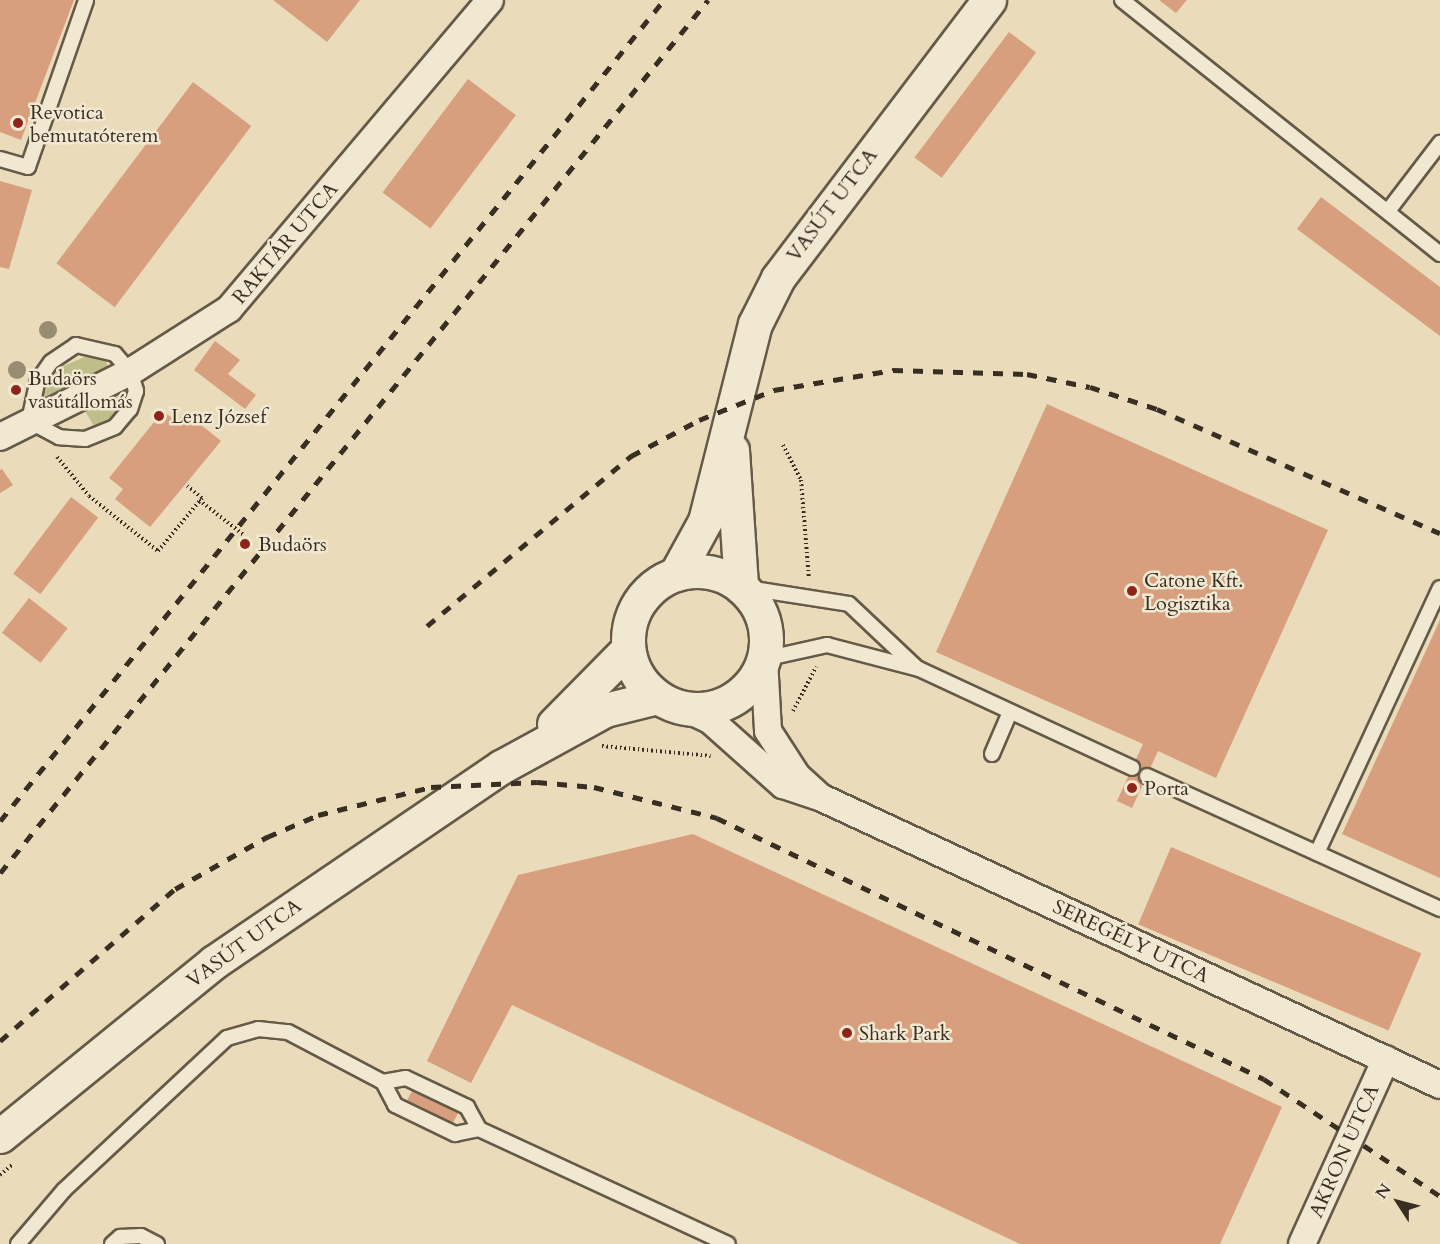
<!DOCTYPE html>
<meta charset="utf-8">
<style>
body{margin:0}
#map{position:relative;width:1440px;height:1244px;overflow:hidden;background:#eadcba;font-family:Cardo,serif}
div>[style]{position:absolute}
.green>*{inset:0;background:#bfbe8a}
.building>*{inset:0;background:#d79f7e;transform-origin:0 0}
.path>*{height:4px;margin-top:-2px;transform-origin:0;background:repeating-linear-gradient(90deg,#392e22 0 1.5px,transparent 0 4.5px)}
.roads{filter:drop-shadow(2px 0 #655a48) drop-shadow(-2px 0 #655a48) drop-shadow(0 2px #655a48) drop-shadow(0 -2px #655a48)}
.lane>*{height:14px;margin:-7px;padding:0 7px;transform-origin:7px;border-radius:7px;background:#f1e8d2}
.street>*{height:26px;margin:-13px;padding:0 13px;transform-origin:13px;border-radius:13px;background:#f1e8d2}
.secondary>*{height:33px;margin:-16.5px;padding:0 16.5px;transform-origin:16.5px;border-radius:16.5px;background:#f1e8d2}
.secondary>.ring{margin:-16.5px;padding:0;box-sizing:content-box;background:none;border:33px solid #f1e8d2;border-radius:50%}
.rail>*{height:4.5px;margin-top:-2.25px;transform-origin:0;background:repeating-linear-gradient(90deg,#392e22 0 10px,transparent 0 20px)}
.trees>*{width:18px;height:18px;margin:-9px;border-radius:50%;background:#988c72}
.dots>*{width:16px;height:16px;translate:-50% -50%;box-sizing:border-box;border:3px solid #f1e8d2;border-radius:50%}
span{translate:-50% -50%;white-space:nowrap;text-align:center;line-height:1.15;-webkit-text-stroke:5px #f1e8d2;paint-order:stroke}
.poi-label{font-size:20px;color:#392e22}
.left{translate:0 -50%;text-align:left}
.street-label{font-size:20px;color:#392e22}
.north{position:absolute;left:1368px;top:1172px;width:60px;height:60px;-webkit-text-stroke:4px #f1e8d2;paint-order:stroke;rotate:306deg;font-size:16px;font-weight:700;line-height:24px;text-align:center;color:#392e22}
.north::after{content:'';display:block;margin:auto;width:21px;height:27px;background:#392e22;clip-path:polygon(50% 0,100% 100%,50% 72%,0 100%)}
</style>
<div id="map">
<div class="green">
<i style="clip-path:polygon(89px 355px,105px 360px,110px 372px,45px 399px,43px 393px,59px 368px)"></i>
<i style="clip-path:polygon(124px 392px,127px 397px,113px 423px,94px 426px,85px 411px)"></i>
</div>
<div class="building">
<i style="clip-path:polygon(0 0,74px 0,21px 140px,0 132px)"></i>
<i style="clip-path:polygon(273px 0,360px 0,327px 42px)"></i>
<i style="clip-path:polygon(1159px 0,1187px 0,1176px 13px)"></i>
<i style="left:1009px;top:32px;width:34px;height:157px;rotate:37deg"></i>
<i style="left:468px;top:79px;width:60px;height:142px;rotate:37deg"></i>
<i style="left:193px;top:82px;width:73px;height:227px;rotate:37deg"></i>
<i style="clip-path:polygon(0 181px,32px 190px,9px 269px,0 267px)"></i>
<i style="clip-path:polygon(1321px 197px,1440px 287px,1440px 336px,1297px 229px)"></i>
<i style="clip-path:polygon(215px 341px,240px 360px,228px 374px,256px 395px,245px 409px,194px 370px)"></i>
<i style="clip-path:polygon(1047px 404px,1328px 530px,1216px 778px,1158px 751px,1132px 808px,1117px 801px,1143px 744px,936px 652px)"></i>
<i style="clip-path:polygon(163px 411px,177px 422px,185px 412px,221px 441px,150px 527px,115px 499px,123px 489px,109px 478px)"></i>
<i style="clip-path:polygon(2px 469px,13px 485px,0 493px,0 470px)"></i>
<i style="left:71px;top:497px;width:34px;height:96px;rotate:37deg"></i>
<i style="left:29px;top:598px;width:49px;height:44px;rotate:38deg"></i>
<i style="clip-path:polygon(1440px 620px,1440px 878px,1342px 834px)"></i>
<i style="clip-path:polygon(693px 834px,1282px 1107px,1220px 1244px,1020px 1244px,512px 1005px,471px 1083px,427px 1061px,518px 875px)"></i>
<i style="left:1171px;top:847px;width:272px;height:84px;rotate:23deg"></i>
<i style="left:414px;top:1087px;width:51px;height:20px;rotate:27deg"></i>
</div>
<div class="path">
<i style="left:783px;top:445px;width:39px;rotate:63deg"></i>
<i style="left:801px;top:480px;width:99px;rotate:85.4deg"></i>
<i style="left:57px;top:457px;width:50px;rotate:50.6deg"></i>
<i style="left:89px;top:496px;width:88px;rotate:38.6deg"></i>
<i style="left:158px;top:551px;width:69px;rotate:-50.3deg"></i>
<i style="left:202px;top:498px;width:19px;rotate:-141deg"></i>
<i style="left:199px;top:500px;width:58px;rotate:38deg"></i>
<i style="left:793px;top:711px;width:50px;rotate:-62.4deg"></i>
<i style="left:602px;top:746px;width:109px;rotate:5.2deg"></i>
<i style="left:0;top:1175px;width:17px;rotate:-40deg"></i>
</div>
<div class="roads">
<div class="lane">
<i style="left:1122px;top:0;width:407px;rotate:38.6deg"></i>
<i style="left:0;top:159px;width:29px;rotate:16deg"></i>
<i style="left:28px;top:167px;width:177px;rotate:-70.8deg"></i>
<i style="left:1388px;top:211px;width:86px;rotate:-52.6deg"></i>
<i style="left:76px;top:345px;width:40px;rotate:13deg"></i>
<i style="left:115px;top:354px;width:23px;rotate:50deg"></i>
<i style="left:130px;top:372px;width:20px;rotate:72deg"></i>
<i style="left:136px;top:391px;width:19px;rotate:108deg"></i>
<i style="left:130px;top:409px;width:23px;rotate:130deg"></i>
<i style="left:115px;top:427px;width:32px;rotate:158deg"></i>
<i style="left:85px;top:439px;width:26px;rotate:-176deg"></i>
<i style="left:59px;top:437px;width:34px;rotate:-152deg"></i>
<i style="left:29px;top:421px;width:40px;rotate:-78deg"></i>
<i style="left:37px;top:382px;width:24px;rotate:-55deg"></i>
<i style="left:51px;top:362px;width:30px;rotate:-34deg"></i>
<i style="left:741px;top:587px;width:109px;rotate:8.9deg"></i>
<i style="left:849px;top:604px;width:93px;rotate:43.3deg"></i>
<i style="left:764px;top:659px;width:65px;rotate:-12.5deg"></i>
<i style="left:827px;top:645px;width:95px;rotate:14.6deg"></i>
<i style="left:919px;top:669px;width:235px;rotate:24.9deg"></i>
<i style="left:992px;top:754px;width:46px;rotate:-66.8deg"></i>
<i style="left:1147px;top:776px;width:322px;rotate:24.4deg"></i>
<i style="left:1317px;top:853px;width:292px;rotate:-65.1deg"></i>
<i style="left:383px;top:1082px;width:23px;rotate:-10deg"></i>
<i style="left:406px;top:1078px;width:68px;rotate:25.4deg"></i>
<i style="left:467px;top:1107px;width:25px;rotate:61deg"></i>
<i style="left:18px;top:1244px;width:71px;rotate:-49.6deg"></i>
<i style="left:64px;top:1190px;width:223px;rotate:-43deg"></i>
<i style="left:227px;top:1038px;width:32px;rotate:-16deg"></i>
<i style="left:258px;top:1029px;width:30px;rotate:6deg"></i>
<i style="left:288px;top:1032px;width:107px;rotate:27.8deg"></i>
<i style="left:383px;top:1082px;width:26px;rotate:62deg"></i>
<i style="left:395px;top:1105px;width:67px;rotate:25.8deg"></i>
<i style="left:455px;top:1134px;width:25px;rotate:-12deg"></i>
<i style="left:479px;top:1129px;width:274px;rotate:24.8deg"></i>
<i style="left:112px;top:1244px;width:11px;rotate:-41deg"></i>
<i style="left:120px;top:1237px;width:21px;rotate:-3deg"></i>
<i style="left:141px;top:1236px;width:18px;rotate:27deg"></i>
</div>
<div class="street">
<i style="left:0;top:437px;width:145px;rotate:-26.6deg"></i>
<i style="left:130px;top:372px;width:117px;rotate:-32.5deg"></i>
<i style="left:229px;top:309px;width:404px;rotate:-49.8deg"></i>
<i style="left:764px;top:659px;width:72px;rotate:86.8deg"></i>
<i style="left:768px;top:731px;width:54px;rotate:57.2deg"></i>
<i style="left:797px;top:776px;width:27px;rotate:42deg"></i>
<i style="left:684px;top:708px;width:29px;rotate:25deg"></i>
<i style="left:710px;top:720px;width:98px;rotate:41.7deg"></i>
<i style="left:783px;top:785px;width:41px;rotate:18.4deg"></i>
<i style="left:822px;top:798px;width:681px;rotate:24.91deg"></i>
<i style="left:1302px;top:1244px;width:203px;rotate:-65.6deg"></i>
</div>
<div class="secondary">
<i style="left:732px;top:450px;width:137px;rotate:86.2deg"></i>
<i class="ring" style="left:628px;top:571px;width:105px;height:105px"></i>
<i style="left:676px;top:574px;width:60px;rotate:-61.3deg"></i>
<i style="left:705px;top:521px;width:203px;rotate:-75.8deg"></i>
<i style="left:755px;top:324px;width:51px;rotate:-63.4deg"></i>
<i style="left:778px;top:278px;width:349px;rotate:-52.8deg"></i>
<i style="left:554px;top:724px;width:105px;rotate:-45.4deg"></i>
<i style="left:0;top:1136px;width:276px;rotate:-39.1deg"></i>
<i style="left:214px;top:962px;width:347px;rotate:-34.2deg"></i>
<i style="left:501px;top:767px;width:119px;rotate:-28.7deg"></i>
<i style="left:605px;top:710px;width:54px;rotate:-14deg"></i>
</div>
</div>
<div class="rail">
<i style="left:427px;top:626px;width:266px;rotate:-39.8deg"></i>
<i style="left:631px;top:456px;width:77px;rotate:-27.9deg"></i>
<i style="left:699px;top:420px;width:81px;rotate:-21.8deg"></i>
<i style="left:774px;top:390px;width:121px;rotate:-9.5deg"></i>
<i style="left:893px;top:370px;width:134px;rotate:1.7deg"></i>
<i style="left:1027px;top:374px;width:64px;rotate:11.7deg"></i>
<i style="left:1090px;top:387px;width:71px;rotate:18.2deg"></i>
<i style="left:1157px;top:409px;width:309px;rotate:23.7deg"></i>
<i style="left:0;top:821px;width:1056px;rotate:-51.04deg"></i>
<i style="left:0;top:873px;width:1124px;rotate:-50.96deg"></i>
<i style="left:0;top:1041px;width:232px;rotate:-41deg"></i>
<i style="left:175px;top:889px;width:106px;rotate:-29.5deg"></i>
<i style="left:267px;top:837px;width:56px;rotate:-23.3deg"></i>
<i style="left:318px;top:815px;width:116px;rotate:-13.9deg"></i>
<i style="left:431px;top:787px;width:106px;rotate:-2.7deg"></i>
<i style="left:537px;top:782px;width:57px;rotate:5deg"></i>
<i style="left:594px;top:787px;width:127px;rotate:14.1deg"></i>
<i style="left:717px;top:818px;width:606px;rotate:25.51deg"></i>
<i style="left:1264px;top:1079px;width:211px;rotate:33.6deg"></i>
</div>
<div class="trees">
<i style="left:48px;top:330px"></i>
<i style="left:17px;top:370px"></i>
</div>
<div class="dots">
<i style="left:18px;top:123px;background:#8f2418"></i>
<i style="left:16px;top:390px;background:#8f2418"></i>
<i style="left:159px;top:416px;background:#8f2418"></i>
<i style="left:245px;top:544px;background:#8f2418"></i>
<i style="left:1132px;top:591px;background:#8f2418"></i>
<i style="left:1132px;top:788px;background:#8f2418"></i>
<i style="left:847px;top:1033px;background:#8f2418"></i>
</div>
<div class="poi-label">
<span class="left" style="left:30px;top:124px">Revotica<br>bemutatóterem</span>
<span class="left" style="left:28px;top:390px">Budaörs<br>vasútállomás</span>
<span class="left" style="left:171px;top:416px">Lenz József</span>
<span class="left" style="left:258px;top:544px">Budaörs</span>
<span class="left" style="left:1144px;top:592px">Catone Kft.<br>Logisztika</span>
<span class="left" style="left:1144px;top:788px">Porta</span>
<span class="left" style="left:859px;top:1033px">Shark Park</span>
</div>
<div class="street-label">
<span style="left:832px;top:205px;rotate:-53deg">VASÚT UTCA</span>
<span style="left:285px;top:243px;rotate:-50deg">RAKTÁR UTCA</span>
<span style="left:1131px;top:941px;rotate:25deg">SEREGÉLY UTCA</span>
<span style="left:244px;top:943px;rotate:-36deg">VASÚT UTCA</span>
<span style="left:1344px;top:1151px;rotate:-66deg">AKRON UTCA</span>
</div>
<div class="north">N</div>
</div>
